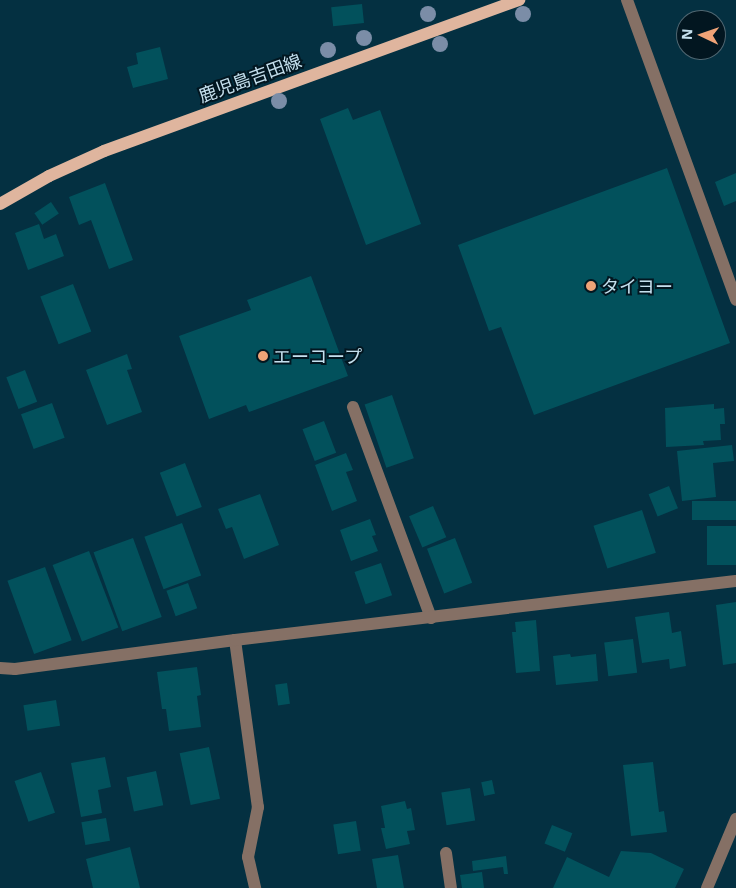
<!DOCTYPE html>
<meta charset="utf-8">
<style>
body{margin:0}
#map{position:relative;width:736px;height:888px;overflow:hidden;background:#043041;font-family:"Open Sans","Noto Sans JP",sans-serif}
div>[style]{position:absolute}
.building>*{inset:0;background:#02515c;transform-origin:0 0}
.minor>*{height:12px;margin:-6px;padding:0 6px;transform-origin:6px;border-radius:6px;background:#857065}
.major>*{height:12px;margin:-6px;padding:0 6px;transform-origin:6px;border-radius:6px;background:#dfb59e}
.trees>*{width:16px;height:16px;margin:-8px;border-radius:50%;background:#7b8da7}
.dots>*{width:14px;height:14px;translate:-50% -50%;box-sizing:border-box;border:2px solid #021620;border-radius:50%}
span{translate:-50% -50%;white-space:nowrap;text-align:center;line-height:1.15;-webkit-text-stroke:4px #021620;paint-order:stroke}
.street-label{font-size:18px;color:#c5e0ee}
.poi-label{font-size:18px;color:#c5e0ee}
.left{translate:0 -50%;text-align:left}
.north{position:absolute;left:676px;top:10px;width:50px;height:50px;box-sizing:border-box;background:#021620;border:1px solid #506772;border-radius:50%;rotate:273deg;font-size:14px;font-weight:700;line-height:20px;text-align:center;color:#c5e0ee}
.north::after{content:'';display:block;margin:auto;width:18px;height:22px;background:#efa377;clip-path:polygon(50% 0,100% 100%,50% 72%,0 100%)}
</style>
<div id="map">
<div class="building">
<i style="left:362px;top:4px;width:19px;height:31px;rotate:84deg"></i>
<i style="clip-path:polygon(160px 47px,168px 79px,133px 88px,127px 67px,138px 64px,136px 53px)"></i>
<i style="clip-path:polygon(348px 108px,353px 120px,380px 110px,421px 224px,366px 245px,320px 119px)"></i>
<i style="clip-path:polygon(667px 168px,730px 343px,534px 415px,501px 327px,489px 331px,458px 245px)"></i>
<i style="clip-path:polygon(736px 173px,736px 201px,724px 206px,715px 182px)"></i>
<i style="clip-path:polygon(105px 183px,133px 260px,109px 269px,91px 220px,79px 225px,69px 197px)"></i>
<i style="left:51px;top:202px;width:14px;height:20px;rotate:56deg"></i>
<i style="clip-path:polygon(39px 224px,44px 239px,56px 234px,64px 256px,28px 270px,15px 233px)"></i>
<i style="clip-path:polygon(311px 276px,348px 376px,249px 412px,246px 405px,209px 419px,179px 336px,251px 310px,247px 300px)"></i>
<i style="left:73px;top:284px;width:51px;height:35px;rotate:69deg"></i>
<i style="clip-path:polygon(127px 354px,132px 369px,127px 370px,142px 412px,107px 425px,86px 370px)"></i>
<i style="left:25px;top:370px;width:34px;height:20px;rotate:69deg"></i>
<i style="left:392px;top:395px;width:67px;height:29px;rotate:71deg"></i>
<i style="left:52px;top:403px;width:37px;height:33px;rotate:70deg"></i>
<i style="clip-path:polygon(714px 404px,714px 409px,724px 408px,725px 424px,720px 424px,721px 440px,703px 441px,704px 445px,666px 447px,665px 408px)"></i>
<i style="left:324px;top:421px;width:34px;height:23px;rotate:69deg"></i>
<i style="clip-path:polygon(732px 445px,734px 461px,713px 463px,716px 497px,682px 501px,677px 451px)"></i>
<i style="clip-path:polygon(346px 453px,353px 470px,346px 472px,357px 501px,332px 511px,315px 465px)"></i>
<i style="left:185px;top:463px;width:47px;height:27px;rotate:69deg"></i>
<i style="left:669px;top:486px;width:24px;height:22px;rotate:68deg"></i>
<i style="clip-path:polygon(260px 494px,279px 545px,244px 559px,232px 527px,226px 529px,218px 509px)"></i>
<i style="left:736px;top:501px;width:19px;height:44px;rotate:90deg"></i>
<i style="left:433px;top:506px;width:34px;height:26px;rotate:67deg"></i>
<i style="left:642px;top:510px;width:45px;height:51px;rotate:72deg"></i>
<i style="clip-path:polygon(370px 519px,376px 535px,372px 536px,378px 551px,351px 561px,340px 530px)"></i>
<i style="left:182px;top:523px;width:56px;height:40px;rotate:70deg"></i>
<i style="left:736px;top:526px;width:39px;height:29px;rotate:90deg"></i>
<i style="left:133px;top:538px;width:84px;height:42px;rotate:70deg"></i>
<i style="left:455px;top:538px;width:48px;height:30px;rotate:69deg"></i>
<i style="left:89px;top:551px;width:82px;height:39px;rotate:69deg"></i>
<i style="left:381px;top:563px;width:34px;height:28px;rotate:71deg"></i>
<i style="left:45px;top:567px;width:78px;height:40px;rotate:70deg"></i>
<i style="left:188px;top:583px;width:27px;height:23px;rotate:70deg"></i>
<i style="clip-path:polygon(736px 602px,736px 663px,723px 665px,716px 605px)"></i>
<i style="clip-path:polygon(669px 612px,672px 633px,681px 631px,686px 666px,670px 669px,669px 659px,642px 663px,635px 617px)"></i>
<i style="clip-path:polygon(536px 620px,540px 671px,516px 673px,512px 632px,516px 632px,515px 622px)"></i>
<i style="left:633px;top:639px;width:34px;height:29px;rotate:83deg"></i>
<i style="clip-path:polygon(570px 654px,571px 657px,596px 654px,598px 681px,556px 685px,553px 656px)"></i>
<i style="clip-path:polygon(197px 667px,201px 695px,197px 696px,201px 727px,169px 731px,166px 709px,162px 709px,157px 672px)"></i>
<i style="left:287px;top:683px;width:21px;height:12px;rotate:82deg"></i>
<i style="left:56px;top:700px;width:26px;height:33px;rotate:81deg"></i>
<i style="left:209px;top:747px;width:53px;height:30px;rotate:78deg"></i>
<i style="clip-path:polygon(105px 757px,111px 787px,98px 790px,102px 813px,81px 817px,71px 763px)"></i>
<i style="clip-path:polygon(653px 762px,659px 812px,664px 811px,667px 832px,631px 836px,623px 765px)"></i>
<i style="left:156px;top:771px;width:35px;height:30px;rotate:78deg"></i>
<i style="left:41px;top:772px;width:43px;height:28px;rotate:71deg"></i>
<i style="left:492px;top:780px;width:14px;height:11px;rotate:78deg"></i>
<i style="left:470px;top:788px;width:33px;height:29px;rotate:81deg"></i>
<i style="clip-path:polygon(405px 801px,407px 809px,411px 808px,415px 830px,407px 831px,410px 844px,386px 849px,381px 828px,385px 828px,381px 806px)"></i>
<i style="left:106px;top:818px;width:23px;height:25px;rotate:80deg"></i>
<i style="left:356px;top:821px;width:30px;height:23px;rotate:81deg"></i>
<i style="left:552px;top:825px;width:22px;height:20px;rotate:22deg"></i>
<i style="clip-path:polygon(130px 847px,140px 888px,93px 888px,86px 859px)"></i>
<i style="clip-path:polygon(621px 851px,651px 853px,684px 869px,675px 888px,553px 888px,567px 857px,609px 877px)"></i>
<i style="clip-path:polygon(398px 855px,404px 888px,377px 888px,372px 859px)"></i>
<i style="clip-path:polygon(506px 856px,508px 874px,504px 874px,503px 867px,473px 871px,472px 861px)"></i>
<i style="clip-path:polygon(482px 872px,484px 888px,462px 888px,460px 875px)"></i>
</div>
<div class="minor">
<i style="left:627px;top:0;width:319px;rotate:70deg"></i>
<i style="left:353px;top:407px;width:225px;rotate:69.7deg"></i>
<i style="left:235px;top:640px;width:169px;rotate:82.2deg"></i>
<i style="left:258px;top:807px;width:51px;rotate:101.3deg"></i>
<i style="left:248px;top:857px;width:32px;rotate:77deg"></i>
<i style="left:0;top:668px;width:15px;rotate:4deg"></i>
<i style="left:15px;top:669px;width:222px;rotate:-7.5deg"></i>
<i style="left:235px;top:640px;width:504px;rotate:-6.72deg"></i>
<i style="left:446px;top:853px;width:35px;rotate:82deg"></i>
<i style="left:707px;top:888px;width:75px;rotate:-67.2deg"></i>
</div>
<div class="major">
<i style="left:0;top:204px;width:56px;rotate:-29.7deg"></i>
<i style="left:49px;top:176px;width:60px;rotate:-24.4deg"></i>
<i style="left:104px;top:151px;width:442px;rotate:-20deg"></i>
</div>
<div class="trees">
<i style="left:428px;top:14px"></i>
<i style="left:523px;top:14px"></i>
<i style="left:364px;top:38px"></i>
<i style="left:440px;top:44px"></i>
<i style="left:328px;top:50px"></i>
<i style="left:285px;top:66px"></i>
<i style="left:279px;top:101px"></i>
</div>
<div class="dots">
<i style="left:591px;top:286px;background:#efa377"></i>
<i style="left:263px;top:356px;background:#efa377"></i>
</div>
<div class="street-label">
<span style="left:250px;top:78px;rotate:-20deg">鹿児島吉田線</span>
</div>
<div class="poi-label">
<span class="left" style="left:601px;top:286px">タイヨー</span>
<span class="left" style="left:273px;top:356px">エーコープ</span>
</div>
<div class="north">N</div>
</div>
